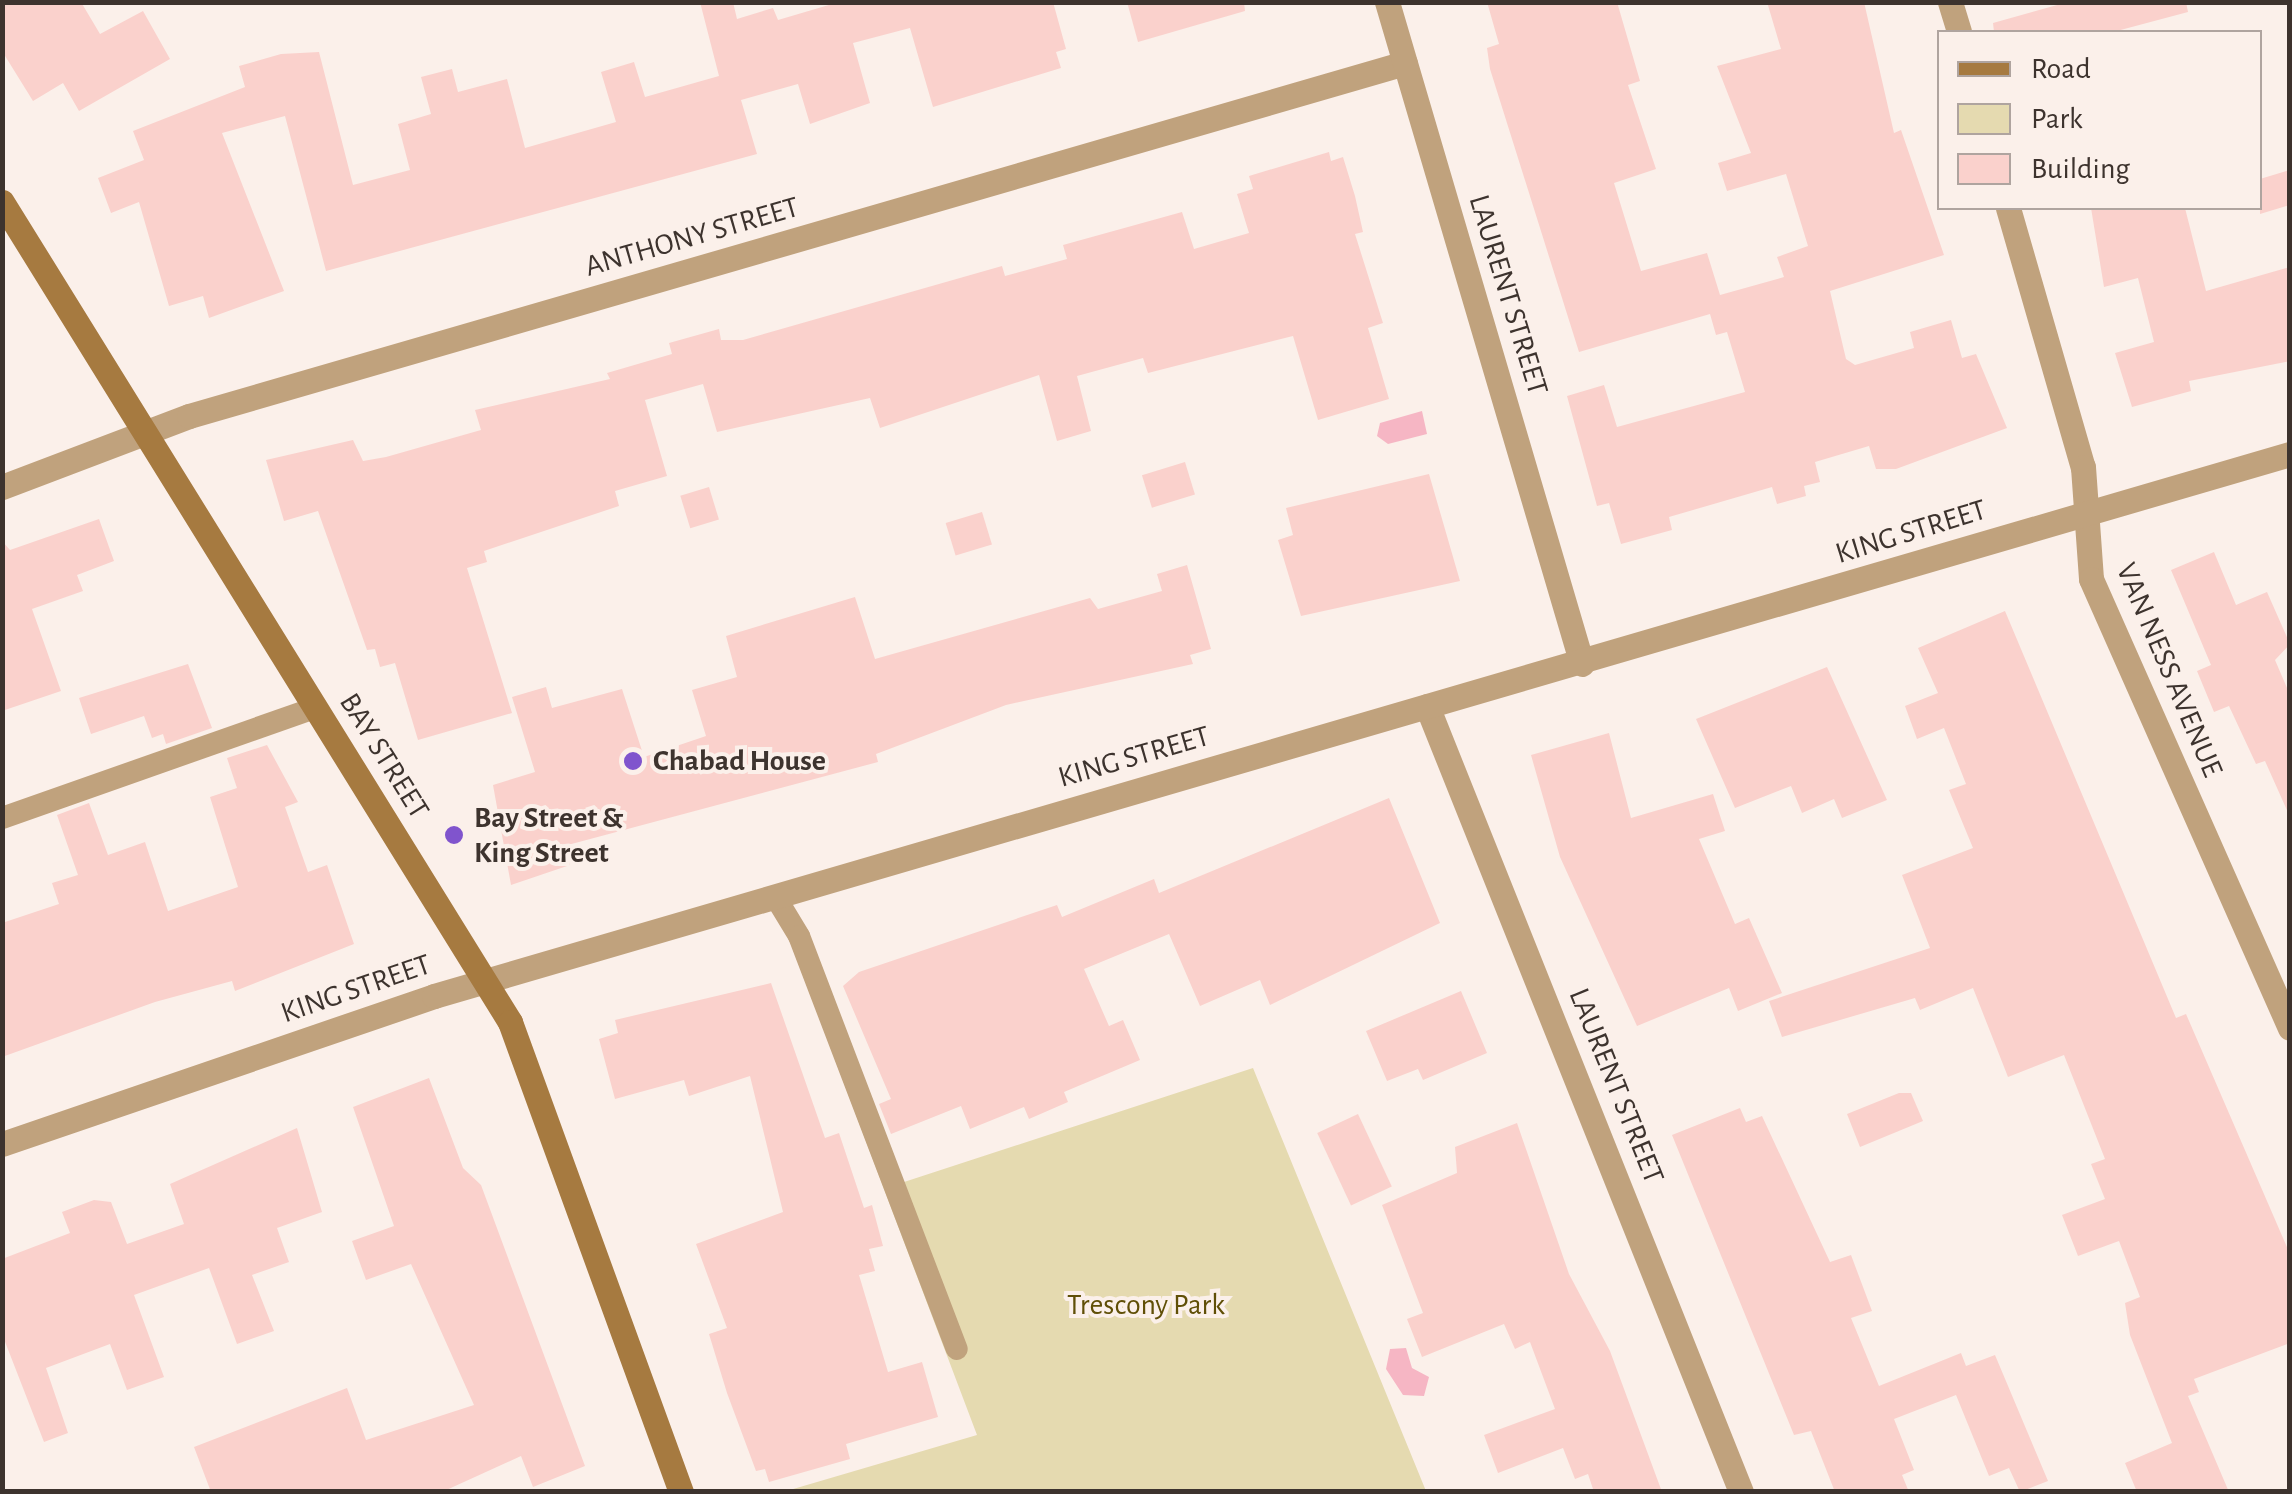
<!DOCTYPE html>
<style>
body{margin:0}
#map{position:relative;width:2292px;height:1494px;overflow:hidden;background:#fbf0ea;font-family:"Alegreya Sans",sans-serif}
div>[style]{position:absolute}
.green>*{inset:0;background:#e5dab0}
.water>*{inset:0;background:#f6b6c4}
.building>*{inset:0;background:#fad1cc;transform-origin:0 0}
.service>*{height:22px;margin:-11px;padding:0 11px;transform-origin:11px;border-radius:11px;background:#c0a27d}
.minor>*{height:25px;margin:-12.5px;padding:0 12.5px;transform-origin:12.5px;border-radius:12.5px;background:#c0a27d}
.tertiary>*{height:25px;margin:-12.5px;padding:0 12.5px;transform-origin:12.5px;border-radius:12.5px;background:#c0a27d}
.secondary>*{height:25px;margin:-12.5px;padding:0 12.5px;transform-origin:12.5px;border-radius:12.5px;background:#a67a40}
.dots>*{width:28px;height:28px;translate:-50% -50%;box-sizing:border-box;border:5px solid #fbf0ea;border-radius:50%}
span{translate:-50% -50%;white-space:nowrap;text-align:center;line-height:1.15;-webkit-text-stroke:8px #fbf0ea;paint-order:stroke}
.street-label{font-size:30px;color:#3d332e}
.poi-label{font-size:30px;color:#3d332e;font-weight:700}
.left{translate:0 -50%;text-align:left}
.park-label{font-size:30px;color:#604f07}
.frame{position:absolute;inset:0;border:5px solid #3d332e;pointer-events:none}
.legend{position:absolute;left:1937px;top:30px;width:325px;height:180px;box-sizing:border-box;background:#fbf0ea;border:2px solid #afa49f;margin:0;padding:12px 18px;list-style:none;font-size:30px;color:#3d332e}
.legend li{display:flex;align-items:center;gap:20px;height:50px}
.legend b{width:50px;border:2px solid #afa49f}
</style>
<div id="map">
<div class="green">
<i style="clip-path:polygon(794px 951px,901px 1183px,1253px 1068px,1426px 1491px,783px 1492px,977px 1435px)"></i>
</div>
<div class="water">
<i style="clip-path:polygon(1422px 411px,1427px 434px,1388px 444px,1377px 436px,1380px 423px)"></i>
<i style="clip-path:polygon(1406px 1348px,1412px 1368px,1429px 1377px,1424px 1396px,1403px 1395px,1386px 1369px,1390px 1349px)"></i>
</div>
<div class="building">
<i style="clip-path:polygon(2px 2px,81px 2px,100px 34px,143px 11px,170px 59px,79px 111px,63px 83px,33px 101px,2px 51px)"></i>
<i style="clip-path:polygon(700px 2px,733px 2px,737px 19px,773px 8px,778px 20px,839px 2px,1053px 2px,1066px 49px,1056px 52px,1061px 68px,933px 107px,910px 28px,853px 43px,870px 103px,810px 124px,798px 84px,741px 100px,757px 154px,326px 271px,285px 116px,222px 133px,284px 291px,209px 318px,203px 296px,169px 306px,139px 202px,111px 213px,98px 178px,144px 160px,133px 131px,245px 87px,239px 66px,281px 54px,319px 52px,353px 185px,410px 170px,398px 124px,431px 114px,421px 77px,452px 69px,458px 92px,507px 79px,525px 148px,616px 122px,601px 72px,634px 62px,645px 97px,719px 76px)"></i>
<i style="clip-path:polygon(1127px 2px,1244px 2px,1245px 11px,1138px 42px)"></i>
<i style="clip-path:polygon(1487px 2px,1617px 2px,1640px 81px,1628px 85px,1656px 169px,1614px 183px,1641px 271px,1707px 253px,1720px 295px,1784px 277px,1777px 257px,1808px 246px,1786px 174px,1727px 191px,1718px 163px,1751px 153px,1717px 66px,1781px 49px,1767px 2px,1864px 2px,1894px 133px,1901px 130px,1944px 255px,1830px 291px,1846px 359px,1855px 365px,1914px 348px,1910px 332px,1951px 320px,1962px 358px,1976px 354px,2007px 428px,1896px 469px,1876px 469px,1869px 446px,1815px 462px,1820px 482px,1804px 486px,1806px 496px,1777px 504px,1772px 487px,1669px 517px,1672px 530px,1621px 544px,1609px 503px,1597px 506px,1567px 396px,1604px 385px,1617px 427px,1745px 392px,1727px 332px,1716px 335px,1710px 314px,1579px 352px,1490px 69px,1487px 48px,1499px 44px)"></i>
<i style="clip-path:polygon(2068px 2px,2186px 2px,2188px 12px,2113px 32px,1994px 32px,1993px 23px)"></i>
<i style="clip-path:polygon(1329px 152px,1331px 161px,1343px 157px,1355px 196px,1363px 232px,1355px 234px,1383px 323px,1368px 328px,1389px 399px,1318px 420px,1293px 336px,1148px 373px,1143px 358px,1077px 376px,1091px 431px,1057px 441px,1039px 375px,880px 428px,870px 398px,717px 432px,703px 384px,645px 400px,667px 476px,615px 491px,619px 506px,484px 551px,487px 562px,467px 568px,512px 713px,418px 740px,395px 663px,380px 667px,375px 649px,367px 650px,318px 511px,284px 521px,266px 460px,353px 440px,363px 461px,386px 457px,481px 430px,475px 410px,610px 379px,607px 373px,672px 354px,669px 343px,719px 329px,721px 340px,743px 340px,1002px 266px,1005px 276px,1067px 259px,1063px 245px,1182px 212px,1194px 249px,1249px 233px,1237px 194px,1253px 189px,1249px 176px)"></i>
<i style="clip-path:polygon(2290px 170px,2290px 205px,2260px 214px,2260px 179px)"></i>
<i style="clip-path:polygon(2091px 208px,2185px 208px,2206px 291px,2290px 267px,2290px 361px,2189px 381px,2191px 391px,2132px 407px,2115px 353px,2154px 342px,2138px 278px,2104px 287px)"></i>
<i style="left:1185px;top:462px;width:34px;height:45px;rotate:73deg"></i>
<i style="clip-path:polygon(1429px 474px,1460px 581px,1301px 616px,1278px 540px,1293px 535px,1286px 508px)"></i>
<i style="left:709px;top:487px;width:34px;height:30px;rotate:73deg"></i>
<i style="left:982px;top:512px;width:34px;height:38px;rotate:73deg"></i>
<i style="clip-path:polygon(99px 519px,114px 561px,77px 575px,83px 591px,32px 609px,61px 691px,2px 711px,2px 541px,10px 550px)"></i>
<i style="clip-path:polygon(2214px 552px,2236px 605px,2267px 592px,2290px 644px,2275px 660px,2290px 695px,2290px 817px,2265px 761px,2256px 764px,2229px 706px,2214px 712px,2197px 671px,2211px 665px,2171px 570px)"></i>
<i style="clip-path:polygon(1187px 565px,1211px 649px,1190px 655px,1193px 664px,1006px 705px,876px 754px,878px 762px,564px 846px,570px 865px,511px 885px,493px 785px,535px 772px,512px 697px,546px 687px,552px 708px,622px 689px,644px 757px,706px 736px,692px 690px,737px 677px,726px 636px,855px 597px,875px 659px,1090px 598px,1098px 609px,1162px 591px,1157px 574px)"></i>
<i style="clip-path:polygon(2005px 611px,2176px 1018px,2186px 1014px,2290px 1254px,2290px 1343px,2194px 1379px,2199px 1392px,2188px 1396px,2229px 1492px,2137px 1492px,2125px 1463px,2172px 1443px,2130px 1335px,2125px 1303px,2140px 1297px,2119px 1241px,2078px 1256px,2062px 1215px,2105px 1199px,2091px 1164px,2105px 1159px,2064px 1055px,2008px 1077px,1973px 988px,1920px 1010px,1915px 998px,1782px 1037px,1769px 1001px,1930px 948px,1902px 875px,1973px 848px,1949px 790px,1966px 784px,1944px 728px,1917px 739px,1905px 706px,1938px 693px,1918px 648px)"></i>
<i style="clip-path:polygon(188px 664px,212px 728px,166px 744px,163px 734px,152px 738px,144px 716px,91px 734px,79px 698px)"></i>
<i style="clip-path:polygon(1827px 667px,1887px 800px,1842px 818px,1834px 799px,1802px 813px,1791px 786px,1735px 808px,1696px 719px)"></i>
<i style="clip-path:polygon(1609px 733px,1631px 818px,1713px 794px,1725px 831px,1699px 839px,1735px 924px,1749px 918px,1782px 993px,1738px 1011px,1729px 988px,1637px 1026px,1560px 857px,1531px 755px)"></i>
<i style="clip-path:polygon(267px 745px,298px 802px,285px 807px,308px 872px,327px 865px,354px 944px,235px 991px,232px 981px,155px 1002px,2px 1057px,2px 923px,59px 904px,52px 883px,78px 875px,57px 815px,89px 803px,108px 855px,145px 842px,168px 911px,238px 887px,210px 797px,237px 788px,227px 758px)"></i>
<i style="clip-path:polygon(1389px 798px,1440px 923px,1270px 1005px,1260px 980px,1200px 1006px,1169px 934px,1084px 969px,1109px 1026px,1123px 1020px,1140px 1060px,1064px 1092px,1068px 1102px,1029px 1119px,1024px 1107px,970px 1129px,961px 1106px,891px 1134px,879px 1104px,891px 1099px,843px 986px,859px 972px,1057px 905px,1062px 917px,1154px 879px,1159px 893px)"></i>
<i style="clip-path:polygon(771px 983px,825px 1138px,839px 1133px,864px 1208px,872px 1205px,883px 1246px,869px 1249px,875px 1271px,859px 1275px,888px 1372px,922px 1362px,938px 1417px,846px 1444px,850px 1459px,769px 1482px,765px 1469px,756px 1471px,727px 1393px,709px 1334px,727px 1328px,696px 1244px,783px 1212px,750px 1076px,689px 1096px,684px 1080px,615px 1099px,599px 1039px,618px 1033px,615px 1020px)"></i>
<i style="clip-path:polygon(1461px 991px,1487px 1053px,1423px 1080px,1418px 1069px,1387px 1081px,1366px 1031px)"></i>
<i style="clip-path:polygon(429px 1078px,463px 1168px,481px 1185px,585px 1466px,533px 1487px,521px 1456px,442px 1492px,211px 1492px,194px 1447px,347px 1388px,366px 1440px,474px 1405px,411px 1264px,366px 1280px,352px 1241px,394px 1226px,353px 1107px)"></i>
<i style="clip-path:polygon(1899px 1093px,1911px 1093px,1923px 1121px,1860px 1147px,1847px 1114px)"></i>
<i style="clip-path:polygon(1740px 1108px,1746px 1122px,1762px 1116px,1830px 1262px,1851px 1255px,1872px 1311px,1851px 1318px,1879px 1386px,1961px 1353px,1966px 1366px,1995px 1355px,2048px 1481px,2020px 1492px,2009px 1468px,1989px 1476px,1956px 1395px,1894px 1419px,1914px 1470px,1902px 1475px,1909px 1492px,1835px 1492px,1811px 1431px,1794px 1435px,1672px 1135px)"></i>
<i style="left:1358px;top:1114px;width:80px;height:45px;rotate:65deg"></i>
<i style="clip-path:polygon(1517px 1123px,1569px 1274px,1610px 1351px,1662px 1492px,1594px 1492px,1588px 1474px,1575px 1479px,1563px 1448px,1498px 1473px,1484px 1435px,1555px 1409px,1530px 1342px,1515px 1349px,1504px 1324px,1422px 1357px,1407px 1319px,1423px 1313px,1382px 1205px,1457px 1173px,1455px 1147px)"></i>
<i style="clip-path:polygon(297px 1128px,322px 1212px,277px 1228px,289px 1262px,252px 1275px,274px 1331px,237px 1344px,209px 1268px,134px 1295px,164px 1377px,127px 1390px,110px 1344px,46px 1368px,68px 1433px,44px 1442px,2px 1334px,2px 1259px,70px 1233px,62px 1212px,94px 1200px,111px 1202px,127px 1244px,184px 1224px,170px 1184px)"></i>
</div>
<div class="service">
<i style="left:2px;top:818px;width:331px;rotate:-19.4deg"></i>
<i style="left:776px;top:898px;width:44px;rotate:58.8deg"></i>
<i style="left:799px;top:936px;width:442px;rotate:69.1deg"></i>
</div>
<div class="minor">
<i style="left:1950px;top:2px;width:31px;rotate:73deg"></i>
<i style="left:2008px;top:208px;width:270px;rotate:73.9deg"></i>
<i style="left:2083px;top:467px;width:112px;rotate:85.9deg"></i>
<i style="left:2091px;top:579px;width:491px;rotate:66.1deg"></i>
<i style="left:2px;top:487px;width:200px;rotate:-20.8deg"></i>
<i style="left:189px;top:416px;width:1266px;rotate:-16.19deg"></i>
<i style="left:1427px;top:706px;width:846px;rotate:68.22deg"></i>
</div>
<div class="tertiary">
<i style="left:1387px;top:2px;width:690px;rotate:73.59deg"></i>
<i style="left:2px;top:1144px;width:457px;rotate:-18.9deg"></i>
<i style="left:434px;top:996px;width:1934px;rotate:-16.28deg"></i>
</div>
<div class="secondary">
<i style="left:2px;top:202px;width:965px;rotate:58.22deg"></i>
<i style="left:510px;top:1022px;width:500px;rotate:70.01deg"></i>
</div>
<div class="dots">
<i style="left:633px;top:761px;background:#8054cd"></i>
<i style="left:454px;top:835px;background:#8054cd"></i>
</div>
<div class="street-label">
<span style="left:692px;top:237px;rotate:-16deg">ANTHONY STREET</span>
<span style="left:1508px;top:295px;rotate:73deg">LAURENT STREET</span>
<span style="left:1911px;top:532px;rotate:-17deg">KING STREET</span>
<span style="left:2169px;top:670px;rotate:67deg">VAN NESS AVENUE</span>
<span style="left:384px;top:756px;rotate:58deg">BAY STREET</span>
<span style="left:1134px;top:757px;rotate:-16deg">KING STREET</span>
<span style="left:356px;top:989px;rotate:-19deg">KING STREET</span>
<span style="left:1616px;top:1086px;rotate:68deg">LAURENT STREET</span>
</div>
<div class="poi-label">
<span class="left" style="left:653px;top:761px">Chabad House</span>
<span class="left" style="left:474px;top:835px">Bay Street &amp;<br>King Street</span>
</div>
<div class="park-label">
<span style="left:1146px;top:1305px">Trescony Park</span>
</div>
<div class="frame"></div>
<ul class="legend">
<li><b style="height:12px;background:#a67a40"></b>Road</li>
<li><b style="height:28px;background:#e5dab0"></b>Park</li>
<li><b style="height:28px;background:#fad1cc"></b>Building</li>
</ul>
</div>
